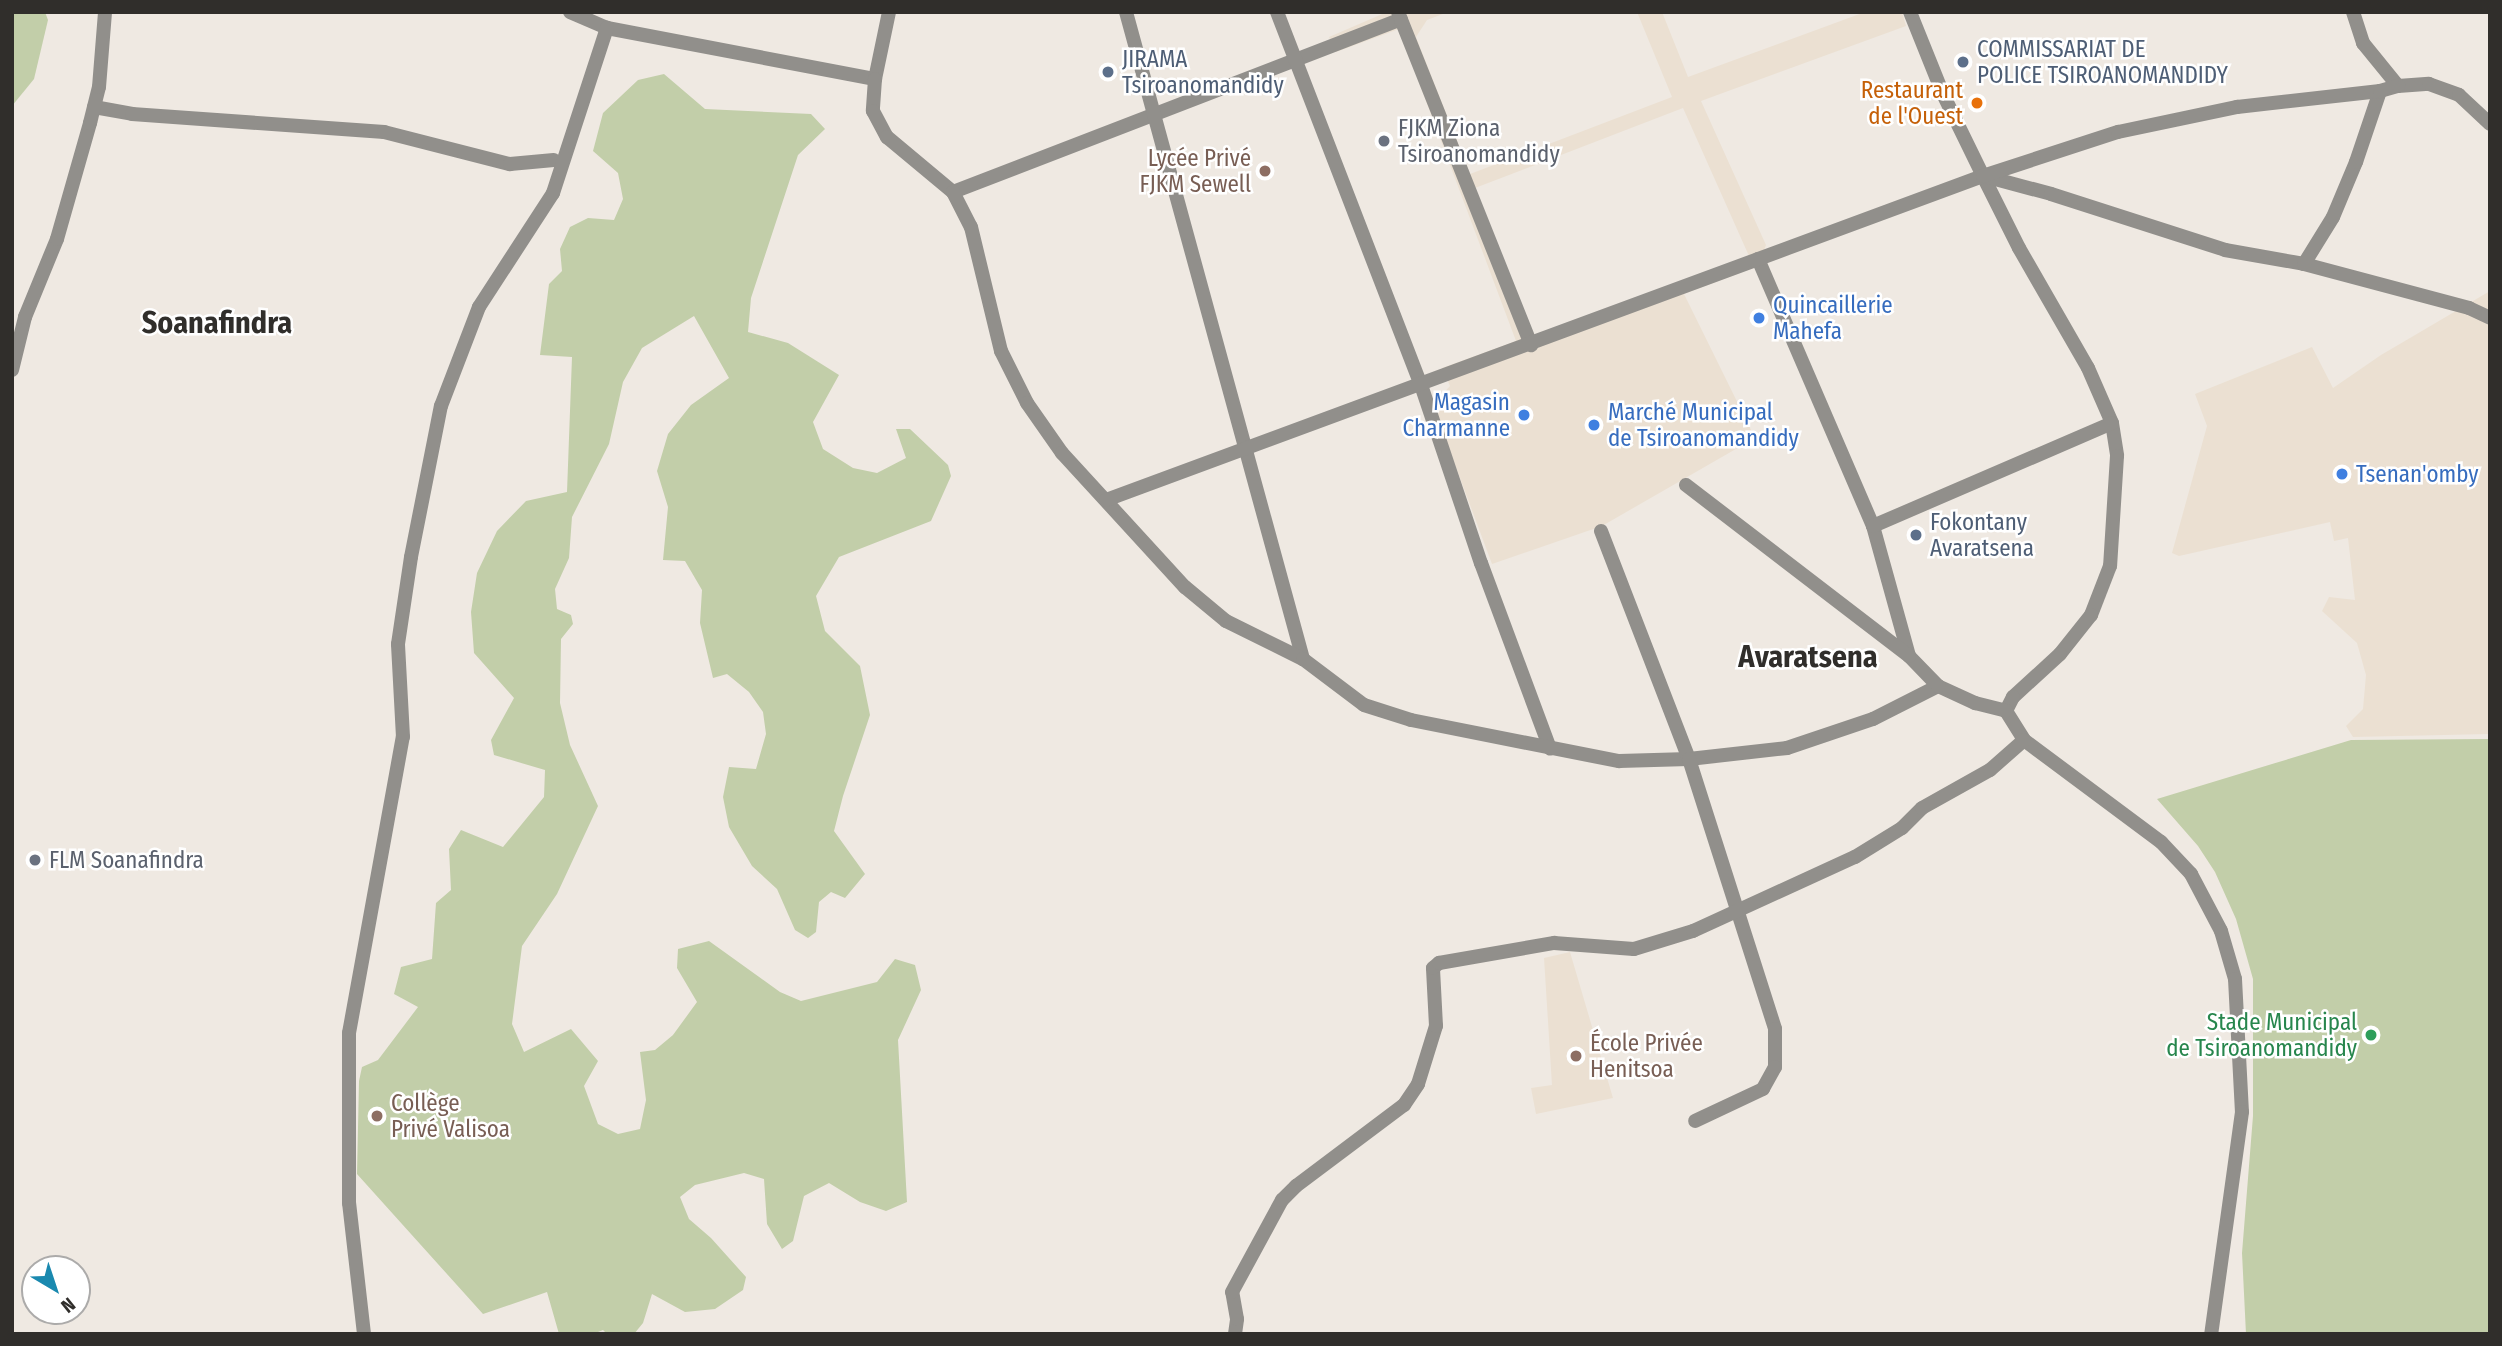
<!DOCTYPE html>
<meta charset="utf-8">
<style>
body{margin:0}
#map{position:relative;width:2502px;height:1346px;overflow:hidden;background:#efe9e2;font-family:"Fira Sans Condensed",sans-serif}
div>[style]{position:absolute}
.built>*{inset:0;background:#ebe0d2}
.green>*{inset:0;background:#c2cea9}
.street>*{height:14px;margin:-7px;padding:0 7px;transform-origin:7px;border-radius:7px;background:#918f8b}
.dots>*{width:19px;height:19px;translate:-50% -50%;box-sizing:border-box;border:4px solid #fff;border-radius:50%}
span{translate:-50% -50%;white-space:nowrap;text-align:center;line-height:1.15;-webkit-text-stroke:5px #fff;paint-order:stroke}
.service-label{font-size:23px;color:#4e5e75}
.left{translate:0 -50%;text-align:left}
.food-label{font-size:23px;color:#c56008}
.right{translate:-100% -50%;text-align:right}
.worship-label{font-size:23px;color:#5b616d}
.education-label{font-size:23px;color:#785e54}
.shop-label{font-size:23px;color:#366cbe}
.leisure-label{font-size:23px;color:#27864d}
.district-label{font-size:30px;color:#302e2b;font-weight:700}
.frame{position:absolute;inset:0;border:14px solid #302e2b;pointer-events:none}
.north{position:absolute;left:21px;top:1255px;width:70px;height:70px;box-sizing:border-box;background:#fff;border:2px solid #acabaa;border-radius:50%;rotate:141deg;font-size:19px;font-weight:700;line-height:28px;text-align:center;color:#302e2b}
.north::after{content:'';display:block;margin:auto;width:24px;height:32px;background:#1a89af;clip-path:polygon(50% 0,100% 100%,50% 72%,0 100%)}
</style>
<div id="map">
<div class="built">
<i style="clip-path:polygon(evenodd,1387px 12px,1448px 12px,1427px 20px,1416px 37px,1470px 174px,1672px 97px,1637px 12px,1662px 12px,1688px 77px,1865px 12px,1902px 12px,1906px 26px,1701px 101px,1766px 245px,1758px 266px,1684px 294px,1755px 438px,1602px 526px,1492px 564px,1435px 411px,1436px 401px,1450px 386px,1442px 368px,1516px 341px,1399px 29px,1336px 52px,1329px 37px,1387px 12px,1683px 108px,1749px 256px,1533px 338px,1475px 188px,1683px 108px)"></i>
<i style="clip-path:polygon(2490px 291px,2490px 734px,2353px 737px,2346px 726px,2363px 709px,2366px 675px,2357px 643px,2322px 611px,2329px 597px,2355px 600px,2348px 538px,2334px 541px,2330px 522px,2179px 556px,2172px 553px,2207px 426px,2195px 394px,2312px 347px,2333px 388px,2381px 355px)"></i>
<i style="clip-path:polygon(1570px 952px,1613px 1098px,1536px 1114px,1531px 1088px,1552px 1085px,1544px 958px)"></i>
</div>
<div class="green">
<i style="clip-path:polygon(12px 12px,45px 12px,48px 20px,34px 79px,12px 106px)"></i>
<i style="clip-path:polygon(664px 74px,705px 109px,811px 114px,825px 129px,798px 155px,751px 298px,748px 332px,788px 343px,839px 375px,813px 422px,823px 449px,853px 468px,877px 473px,906px 458px,896px 429px,910px 429px,948px 465px,951px 476px,931px 521px,839px 557px,816px 596px,825px 631px,860px 666px,870px 715px,843px 796px,834px 831px,865px 874px,845px 898px,831px 892px,819px 902px,816px 932px,808px 938px,795px 930px,777px 889px,752px 866px,729px 827px,723px 797px,729px 767px,756px 769px,766px 734px,763px 712px,749px 692px,727px 674px,713px 678px,700px 623px,702px 590px,685px 561px,663px 560px,668px 507px,657px 471px,668px 434px,691px 405px,729px 378px,694px 316px,642px 348px,623px 382px,609px 444px,572px 517px,569px 558px,555px 589px,557px 609px,571px 615px,573px 624px,561px 639px,560px 703px,570px 745px,598px 806px,557px 894px,522px 946px,512px 1024px,524px 1052px,571px 1029px,598px 1061px,584px 1086px,598px 1124px,618px 1134px,640px 1129px,646px 1100px,640px 1052px,655px 1050px,673px 1035px,697px 1002px,677px 968px,678px 949px,709px 941px,780px 992px,801px 1001px,877px 982px,895px 959px,915px 965px,921px 990px,898px 1040px,907px 1202px,886px 1211px,860px 1202px,829px 1183px,804px 1196px,793px 1241px,782px 1249px,767px 1224px,764px 1179px,744px 1173px,695px 1185px,680px 1197px,689px 1219px,711px 1238px,746px 1277px,743px 1290px,715px 1309px,685px 1312px,652px 1294px,643px 1323px,634px 1334px,607px 1334px,603px 1330px,593px 1334px,559px 1334px,547px 1292px,483px 1314px,357px 1174px,359px 1081px,362px 1067px,378px 1060px,418px 1007px,394px 994px,401px 967px,432px 959px,436px 903px,451px 890px,449px 849px,461px 830px,503px 847px,544px 797px,545px 770px,494px 755px,491px 740px,514px 698px,474px 653px,471px 612px,477px 573px,497px 531px,526px 501px,567px 492px,572px 357px,540px 355px,549px 284px,562px 271px,560px 249px,570px 227px,588px 218px,614px 220px,623px 199px,618px 173px,593px 151px,603px 113px,638px 80px)"></i>
<i style="clip-path:polygon(2490px 739px,2490px 1334px,2246px 1334px,2242px 1253px,2253px 1116px,2253px 979px,2236px 919px,2215px 872px,2198px 846px,2157px 799px,2351px 740px)"></i>
</div>
<div class="street">
<i style="left:570px;top:12px;width:40px;rotate:23.4deg"></i>
<i style="left:607px;top:28px;width:273px;rotate:10.8deg"></i>
<i style="left:889px;top:12px;width:68px;rotate:101.8deg"></i>
<i style="left:875px;top:79px;width:32px;rotate:94deg"></i>
<i style="left:873px;top:111px;width:30px;rotate:62deg"></i>
<i style="left:887px;top:137px;width:86px;rotate:39.8deg"></i>
<i style="left:953px;top:192px;width:480px;rotate:-21.1deg"></i>
<i style="left:1126px;top:12px;width:671px;rotate:74.7deg"></i>
<i style="left:1277px;top:12px;width:400px;rotate:68.9deg"></i>
<i style="left:1421px;top:385px;width:188px;rotate:71.4deg"></i>
<i style="left:1481px;top:563px;width:198px;rotate:69.6deg"></i>
<i style="left:1398px;top:12px;width:359px;rotate:68.2deg"></i>
<i style="left:1910px;top:12px;width:88px;rotate:68.1deg"></i>
<i style="left:1943px;top:94px;width:91px;rotate:64deg"></i>
<i style="left:1983px;top:176px;width:80px;rotate:63.4deg"></i>
<i style="left:2019px;top:248px;width:138px;rotate:60.1deg"></i>
<i style="left:2088px;top:368px;width:60px;rotate:66.4deg"></i>
<i style="left:2112px;top:423px;width:33px;rotate:81deg"></i>
<i style="left:2117px;top:456px;width:110px;rotate:93.6deg"></i>
<i style="left:2110px;top:566px;width:53px;rotate:111.2deg"></i>
<i style="left:2091px;top:615px;width:50px;rotate:128.5deg"></i>
<i style="left:2060px;top:654px;width:64px;rotate:137.5deg"></i>
<i style="left:2013px;top:697px;width:16px;rotate:117deg"></i>
<i style="left:2006px;top:711px;width:34px;rotate:58deg"></i>
<i style="left:2024px;top:740px;width:171px;rotate:36.7deg"></i>
<i style="left:2161px;top:842px;width:44px;rotate:46.8deg"></i>
<i style="left:2191px;top:874px;width:64px;rotate:62.2deg"></i>
<i style="left:2221px;top:931px;width:50px;rotate:73.7deg"></i>
<i style="left:2235px;top:979px;width:133px;rotate:87deg"></i>
<i style="left:2242px;top:1112px;width:224px;rotate:97.9deg"></i>
<i style="left:2353px;top:12px;width:33px;rotate:72deg"></i>
<i style="left:2363px;top:43px;width:55px;rotate:50.9deg"></i>
<i style="left:2398px;top:86px;width:31px;rotate:-4deg"></i>
<i style="left:2429px;top:84px;width:32px;rotate:20deg"></i>
<i style="left:2459px;top:95px;width:42px;rotate:43.1deg"></i>
<i style="left:94px;top:107px;width:39px;rotate:10deg"></i>
<i style="left:132px;top:114px;width:253px;rotate:4.1deg"></i>
<i style="left:384px;top:132px;width:130px;rotate:14.3deg"></i>
<i style="left:510px;top:164px;width:44px;rotate:-5.2deg"></i>
<i style="left:1984px;top:176px;width:69px;rotate:15deg"></i>
<i style="left:2051px;top:194px;width:183px;rotate:17.8deg"></i>
<i style="left:2225px;top:250px;width:80px;rotate:10deg"></i>
<i style="left:2304px;top:264px;width:171px;rotate:14.9deg"></i>
<i style="left:2469px;top:308px;width:23px;rotate:25deg"></i>
<i style="left:953px;top:192px;width:39px;rotate:63deg"></i>
<i style="left:971px;top:227px;width:128px;rotate:76.4deg"></i>
<i style="left:1001px;top:351px;width:58px;rotate:63.4deg"></i>
<i style="left:1027px;top:403px;width:61px;rotate:55deg"></i>
<i style="left:1062px;top:453px;width:182px;rotate:47.5deg"></i>
<i style="left:1185px;top:587px;width:53px;rotate:39.7deg"></i>
<i style="left:1226px;top:621px;width:86px;rotate:26.3deg"></i>
<i style="left:1303px;top:659px;width:76px;rotate:37deg"></i>
<i style="left:1364px;top:705px;width:49px;rotate:17.7deg"></i>
<i style="left:1411px;top:720px;width:212px;rotate:11.2deg"></i>
<i style="left:1619px;top:761px;width:70px;rotate:-1.6deg"></i>
<i style="left:1689px;top:759px;width:99px;rotate:-6.4deg"></i>
<i style="left:1787px;top:748px;width:91px;rotate:-18.6deg"></i>
<i style="left:1873px;top:719px;width:73px;rotate:-26.9deg"></i>
<i style="left:1938px;top:686px;width:41px;rotate:24.7deg"></i>
<i style="left:1975px;top:703px;width:32px;rotate:14deg"></i>
<i style="left:1758px;top:259px;width:291px;rotate:66.7deg"></i>
<i style="left:1873px;top:526px;width:135px;rotate:74.5deg"></i>
<i style="left:1909px;top:656px;width:42px;rotate:46deg"></i>
<i style="left:2304px;top:264px;width:55px;rotate:-58.3deg"></i>
<i style="left:2333px;top:217px;width:60px;rotate:-67.3deg"></i>
<i style="left:2356px;top:162px;width:75px;rotate:-71.3deg"></i>
<i style="left:12px;top:370px;width:55px;rotate:-76.2deg"></i>
<i style="left:25px;top:317px;width:84px;rotate:-67.7deg"></i>
<i style="left:57px;top:239px;width:121px;rotate:-74.1deg"></i>
<i style="left:90px;top:123px;width:37px;rotate:-76deg"></i>
<i style="left:99px;top:87px;width:75px;rotate:-85.4deg"></i>
<i style="left:1686px;top:485px;width:281px;rotate:37.5deg"></i>
<i style="left:1106px;top:500px;width:935px;rotate:-20.28deg"></i>
<i style="left:1983px;top:176px;width:142px;rotate:-18.1deg"></i>
<i style="left:2118px;top:132px;width:122px;rotate:-11.9deg"></i>
<i style="left:2237px;top:107px;width:144px;rotate:-6.4deg"></i>
<i style="left:2380px;top:91px;width:19px;rotate:-16deg"></i>
<i style="left:1873px;top:526px;width:260px;rotate:-23.3deg"></i>
<i style="left:1601px;top:531px;width:244px;rotate:68.9deg"></i>
<i style="left:1689px;top:759px;width:283px;rotate:72.3deg"></i>
<i style="left:1775px;top:1029px;width:38px;rotate:90deg"></i>
<i style="left:1775px;top:1067px;width:25px;rotate:119deg"></i>
<i style="left:1763px;top:1089px;width:75px;rotate:154.8deg"></i>
<i style="left:364px;top:1334px;width:132px;rotate:-96.5deg"></i>
<i style="left:349px;top:1203px;width:170px;rotate:-90deg"></i>
<i style="left:349px;top:1033px;width:301px;rotate:-79.7deg"></i>
<i style="left:403px;top:737px;width:93px;rotate:-93.1deg"></i>
<i style="left:398px;top:644px;width:88px;rotate:-81.5deg"></i>
<i style="left:411px;top:557px;width:154px;rotate:-78.8deg"></i>
<i style="left:441px;top:406px;width:106px;rotate:-69deg"></i>
<i style="left:479px;top:307px;width:136px;rotate:-57deg"></i>
<i style="left:553px;top:193px;width:174px;rotate:-71.9deg"></i>
<i style="left:1235px;top:1334px;width:15px;rotate:-82deg"></i>
<i style="left:1237px;top:1319px;width:27px;rotate:-100deg"></i>
<i style="left:1232px;top:1292px;width:105px;rotate:-61.5deg"></i>
<i style="left:1282px;top:1200px;width:20px;rotate:-45deg"></i>
<i style="left:1296px;top:1186px;width:135px;rotate:-36.9deg"></i>
<i style="left:1404px;top:1105px;width:25px;rotate:-56deg"></i>
<i style="left:1418px;top:1084px;width:61px;rotate:-72.8deg"></i>
<i style="left:1436px;top:1026px;width:58px;rotate:-93deg"></i>
<i style="left:1433px;top:968px;width:8px;rotate:-40deg"></i>
<i style="left:1439px;top:963px;width:117px;rotate:-9.9deg"></i>
<i style="left:1554px;top:943px;width:80px;rotate:4.3deg"></i>
<i style="left:1634px;top:949px;width:62px;rotate:-17deg"></i>
<i style="left:1693px;top:931px;width:178px;rotate:-24.6deg"></i>
<i style="left:1855px;top:857px;width:55px;rotate:-31.7deg"></i>
<i style="left:1902px;top:828px;width:28px;rotate:-45deg"></i>
<i style="left:1922px;top:808px;width:78px;rotate:-29.2deg"></i>
<i style="left:1990px;top:770px;width:45px;rotate:-41.4deg"></i>
</div>
<div class="dots">
<i style="left:1963px;top:62px;background:#5c6f8a"></i>
<i style="left:1108px;top:72px;background:#5c6f8a"></i>
<i style="left:1977px;top:103px;background:#e8710a"></i>
<i style="left:1384px;top:141px;background:#6b7280"></i>
<i style="left:1265px;top:171px;background:#8d6e63"></i>
<i style="left:1759px;top:318px;background:#3f7fe0"></i>
<i style="left:1524px;top:415px;background:#3f7fe0"></i>
<i style="left:1594px;top:425px;background:#3f7fe0"></i>
<i style="left:2342px;top:474px;background:#3f7fe0"></i>
<i style="left:1916px;top:535px;background:#5c6f8a"></i>
<i style="left:35px;top:860px;background:#6b7280"></i>
<i style="left:2371px;top:1035px;background:#2e9e5b"></i>
<i style="left:1576px;top:1056px;background:#8d6e63"></i>
<i style="left:377px;top:1116px;background:#8d6e63"></i>
</div>
<div class="service-label">
<span class="left" style="left:1977px;top:62px">COMMISSARIAT DE<br>POLICE TSIROANOMANDIDY</span>
<span class="left" style="left:1122px;top:72px">JIRAMA<br>Tsiroanomandidy</span>
<span class="left" style="left:1930px;top:535px">Fokontany<br>Avaratsena</span>
</div>
<div class="food-label">
<span class="right" style="left:1963px;top:103px">Restaurant<br>de l'Ouest</span>
</div>
<div class="worship-label">
<span class="left" style="left:1398px;top:141px">FJKM Ziona<br>Tsiroanomandidy</span>
<span class="left" style="left:49px;top:860px">FLM Soanafindra</span>
</div>
<div class="education-label">
<span class="right" style="left:1251px;top:171px">Lycée Privé<br>FJKM Sewell</span>
<span class="left" style="left:1590px;top:1056px">École Privée<br>Henitsoa</span>
<span class="left" style="left:391px;top:1116px">Collège<br>Privé Valisoa</span>
</div>
<div class="shop-label">
<span class="left" style="left:1773px;top:318px">Quincaillerie<br>Mahefa</span>
<span class="right" style="left:1510px;top:415px">Magasin<br>Charmanne</span>
<span class="left" style="left:1608px;top:425px">Marché Municipal<br>de Tsiroanomandidy</span>
<span class="left" style="left:2356px;top:474px">Tsenan'omby</span>
</div>
<div class="leisure-label">
<span class="right" style="left:2357px;top:1035px">Stade Municipal<br>de Tsiroanomandidy</span>
</div>
<div class="district-label">
<span style="left:217px;top:323px">Soanafindra</span>
<span style="left:1808px;top:657px">Avaratsena</span>
</div>
<div class="frame"></div>
<div class="north">N</div>
</div>
